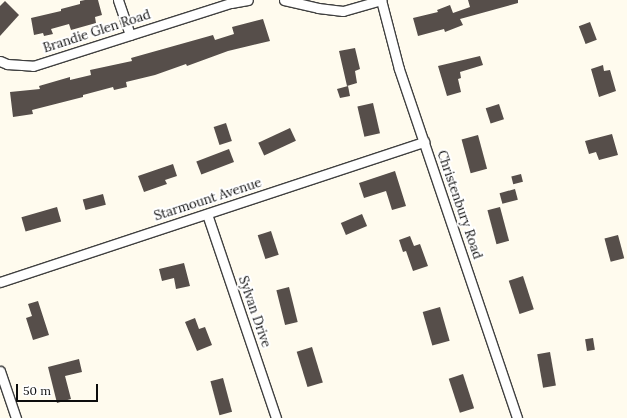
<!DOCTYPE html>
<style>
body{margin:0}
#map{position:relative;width:627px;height:418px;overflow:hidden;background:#fffbee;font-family:Lora,serif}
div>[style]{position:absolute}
.building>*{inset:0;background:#564e4a;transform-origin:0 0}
.roads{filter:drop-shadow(1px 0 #404040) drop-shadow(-1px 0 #404040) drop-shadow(0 1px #404040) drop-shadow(0 -1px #404040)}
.minor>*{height:9px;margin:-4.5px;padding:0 4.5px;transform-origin:4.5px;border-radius:4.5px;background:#fff}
span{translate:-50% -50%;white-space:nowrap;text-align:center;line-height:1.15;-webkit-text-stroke:4px #fff;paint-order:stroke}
.street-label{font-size:13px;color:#0d0d0d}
.scale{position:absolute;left:16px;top:384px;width:82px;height:18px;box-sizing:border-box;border:2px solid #0d0d0d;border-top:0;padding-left:5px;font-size:12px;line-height:14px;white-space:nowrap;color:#0d0d0d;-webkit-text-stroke:3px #fff;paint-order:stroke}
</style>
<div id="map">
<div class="building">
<i style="clip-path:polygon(85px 0,98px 0,102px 15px,95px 17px,96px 23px,71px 30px,69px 24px,51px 29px,53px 34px,44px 36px,43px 33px,34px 35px,31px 18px,61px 11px,61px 9px,80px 4px,80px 1px)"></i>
<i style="clip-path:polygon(468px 0,518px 0,518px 3px,460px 19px,463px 25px,445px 32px,444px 29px,418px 36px,413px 18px,438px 12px,437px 10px,450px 5px,453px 13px,470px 7px)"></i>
<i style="clip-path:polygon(5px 1px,19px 15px,0 36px,0 6px)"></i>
<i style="clip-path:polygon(263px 19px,270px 41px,228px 51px,187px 66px,186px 64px,155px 75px,126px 82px,127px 87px,114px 90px,113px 87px,83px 95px,83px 97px,32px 110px,33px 114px,13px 117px,10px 92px,40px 89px,39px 86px,70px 77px,70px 80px,91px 75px,90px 70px,132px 61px,131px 58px,213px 35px,215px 40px,234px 34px,232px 27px)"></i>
<i style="left:590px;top:22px;width:19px;height:12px;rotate:69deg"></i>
<i style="clip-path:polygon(355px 48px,360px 69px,355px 71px,357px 83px,347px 86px,339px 51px)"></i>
<i style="clip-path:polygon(480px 56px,483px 65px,460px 72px,461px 78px,458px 79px,461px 92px,447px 96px,438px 66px)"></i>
<i style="clip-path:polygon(603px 65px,604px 71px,610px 70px,616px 91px,599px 97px,591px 69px)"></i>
<i style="clip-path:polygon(348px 86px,350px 96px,340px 98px,337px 89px)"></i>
<i style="left:373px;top:103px;width:31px;height:16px;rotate:77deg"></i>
<i style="left:499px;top:104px;width:16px;height:14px;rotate:72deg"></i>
<i style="left:226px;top:123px;width:19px;height:13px;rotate:72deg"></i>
<i style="left:290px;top:128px;width:14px;height:35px;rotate:65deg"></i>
<i style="clip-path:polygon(612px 134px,618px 155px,599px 160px,596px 152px,589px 154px,585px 141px)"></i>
<i style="left:478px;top:135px;width:35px;height:17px;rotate:75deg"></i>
<i style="left:229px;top:149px;width:14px;height:35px;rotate:69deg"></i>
<i style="clip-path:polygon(173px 164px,177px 176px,165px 180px,167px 184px,144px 192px,138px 176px)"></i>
<i style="clip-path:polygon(395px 171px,406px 206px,392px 210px,386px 191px,364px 198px,359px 183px)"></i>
<i style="left:521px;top:174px;width:8px;height:10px;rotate:76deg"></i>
<i style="left:515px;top:189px;width:11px;height:16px;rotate:75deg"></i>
<i style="left:103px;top:194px;width:11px;height:21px;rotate:75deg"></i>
<i style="left:57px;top:207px;width:15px;height:37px;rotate:74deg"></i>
<i style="left:500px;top:207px;width:35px;height:13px;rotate:75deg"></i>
<i style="left:362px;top:214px;width:13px;height:23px;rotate:67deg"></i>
<i style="left:271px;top:231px;width:25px;height:14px;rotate:72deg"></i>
<i style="left:618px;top:235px;width:24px;height:14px;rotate:75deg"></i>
<i style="clip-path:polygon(410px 236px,414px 246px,420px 244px,428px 266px,413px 271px,406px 251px,403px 252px,399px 240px)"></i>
<i style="clip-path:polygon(184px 263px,190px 286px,176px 289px,174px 278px,162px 281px,159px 269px)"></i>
<i style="left:523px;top:276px;width:35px;height:15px;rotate:72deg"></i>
<i style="left:289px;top:287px;width:36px;height:13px;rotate:76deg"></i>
<i style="clip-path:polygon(38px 301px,49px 335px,33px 340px,26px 318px,32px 316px,28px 304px)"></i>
<i style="left:440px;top:307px;width:35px;height:18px;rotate:74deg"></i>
<i style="clip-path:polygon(195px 318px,199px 329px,205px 327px,212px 345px,197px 351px,185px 322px)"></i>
<i style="left:593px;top:338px;width:12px;height:8px;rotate:81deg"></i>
<i style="left:312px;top:347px;width:37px;height:16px;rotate:73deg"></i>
<i style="left:550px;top:352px;width:34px;height:13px;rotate:80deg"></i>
<i style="clip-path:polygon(79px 359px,82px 372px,65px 376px,71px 399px,57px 403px,48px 367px)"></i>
<i style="left:463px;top:374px;width:36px;height:15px;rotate:72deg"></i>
<i style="left:223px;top:378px;width:35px;height:13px;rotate:75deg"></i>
</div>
<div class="roads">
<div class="minor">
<i style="left:118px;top:0;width:37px;rotate:71deg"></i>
<i style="left:284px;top:0;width:35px;rotate:13deg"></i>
<i style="left:318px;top:8px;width:25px;rotate:7deg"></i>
<i style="left:343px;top:11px;width:40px;rotate:-16deg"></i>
<i style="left:381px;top:0;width:71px;rotate:75.4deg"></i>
<i style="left:399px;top:69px;width:368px;rotate:71.3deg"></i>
<i style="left:0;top:61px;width:8px;rotate:23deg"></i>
<i style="left:7px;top:64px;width:26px;rotate:4deg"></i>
<i style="left:33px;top:66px;width:208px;rotate:-17.7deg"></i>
<i style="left:231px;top:3px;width:17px;rotate:-10deg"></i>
<i style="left:207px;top:214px;width:215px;rotate:71.3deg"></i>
<i style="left:0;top:282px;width:447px;rotate:-18.3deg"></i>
<i style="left:0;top:371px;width:50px;rotate:71.2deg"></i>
</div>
</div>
<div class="street-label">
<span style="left:97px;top:32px;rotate:-18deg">Brandie Glen Road</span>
<span style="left:208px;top:200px;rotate:-18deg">Starmount Avenue</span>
<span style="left:459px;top:205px;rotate:71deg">Christenbury Road</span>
<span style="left:254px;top:312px;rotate:71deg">Sylvan Drive</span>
</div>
<div class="scale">50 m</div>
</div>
